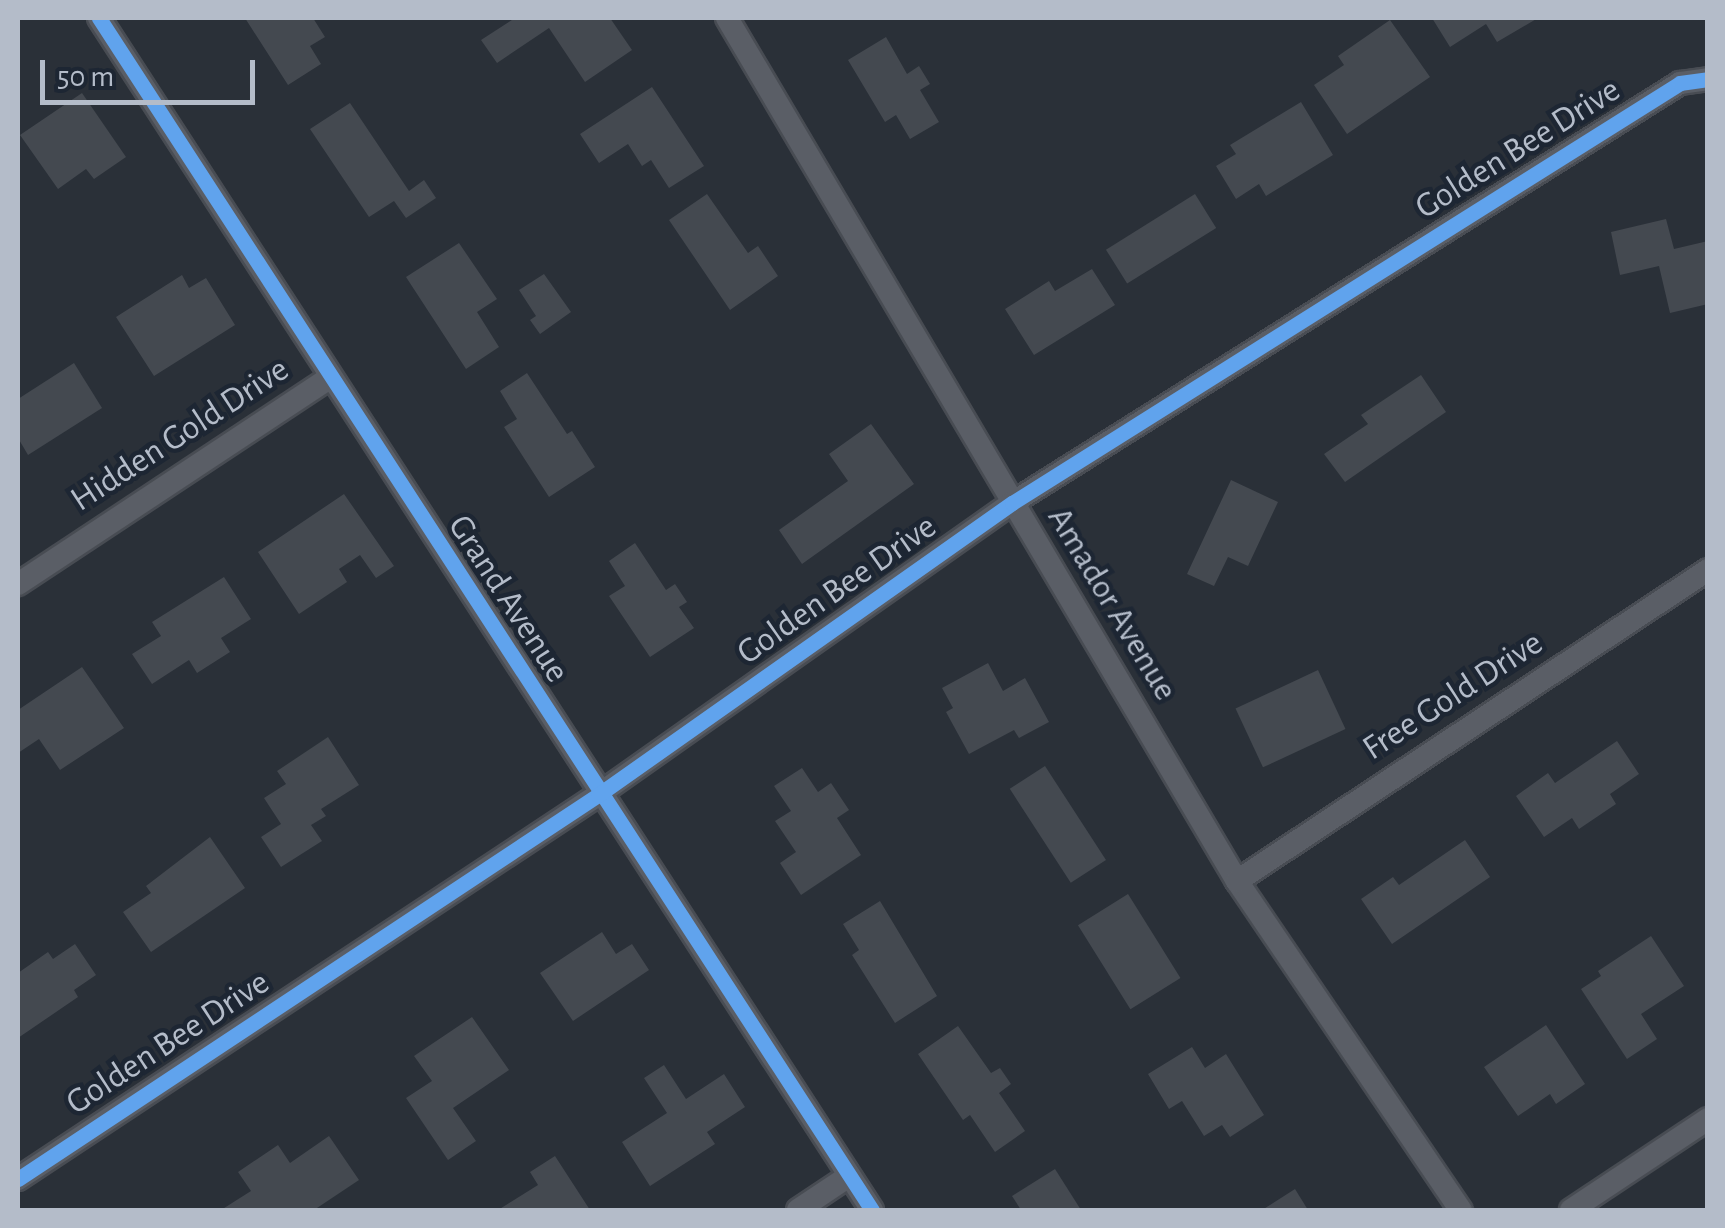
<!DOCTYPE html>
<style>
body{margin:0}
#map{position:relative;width:1725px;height:1228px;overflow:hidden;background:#2a3038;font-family:"Alegreya Sans",sans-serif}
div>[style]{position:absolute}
.building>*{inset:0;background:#444950;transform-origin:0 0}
.roads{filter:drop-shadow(2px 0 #484c53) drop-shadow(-2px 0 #484c53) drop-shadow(0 2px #484c53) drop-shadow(0 -2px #484c53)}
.street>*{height:22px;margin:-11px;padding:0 11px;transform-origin:11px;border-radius:11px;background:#5a5e66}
.cycleway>*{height:15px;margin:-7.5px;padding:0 7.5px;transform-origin:7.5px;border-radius:7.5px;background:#60a3ed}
span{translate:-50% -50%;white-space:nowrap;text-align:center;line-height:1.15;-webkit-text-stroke:9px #1d2633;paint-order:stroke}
.street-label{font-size:35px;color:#b4bcc9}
.frame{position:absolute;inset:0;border:20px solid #b4bcc9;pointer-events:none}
.scale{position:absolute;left:40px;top:60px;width:215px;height:45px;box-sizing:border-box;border:5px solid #b4bcc9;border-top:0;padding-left:12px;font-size:30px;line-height:35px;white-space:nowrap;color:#b4bcc9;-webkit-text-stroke:8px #1d2633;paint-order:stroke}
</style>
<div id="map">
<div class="building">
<i style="clip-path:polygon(245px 18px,313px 18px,325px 37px,310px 46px,321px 64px,288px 85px)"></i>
<i style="clip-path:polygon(515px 18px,610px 18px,632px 50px,585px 82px,549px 28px,497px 63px,481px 40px)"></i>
<i style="clip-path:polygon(1432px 18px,1538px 18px,1497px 42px,1486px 24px,1450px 47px)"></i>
<i style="clip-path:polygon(1390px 20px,1430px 77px,1347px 134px,1314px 85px,1344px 65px,1338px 56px)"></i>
<i style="clip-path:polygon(886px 37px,907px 74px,919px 66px,930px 84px,920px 90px,939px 122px,910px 139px,896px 115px,885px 122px,848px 60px)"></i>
<i style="clip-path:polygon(652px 87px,704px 166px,669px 188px,651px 160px,642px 166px,628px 144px,599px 163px,580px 134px)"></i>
<i style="clip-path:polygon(82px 93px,126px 157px,94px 179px,86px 169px,58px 189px,20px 135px)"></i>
<i style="clip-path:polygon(1301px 102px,1333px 155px,1266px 196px,1259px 184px,1236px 199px,1216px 166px,1236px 154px,1230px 145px)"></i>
<i style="clip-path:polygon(350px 103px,409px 191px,424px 180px,436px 198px,406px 218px,394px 201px,369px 217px,310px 129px)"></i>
<i style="clip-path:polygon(707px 194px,748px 253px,758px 246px,778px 276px,730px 310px,669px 220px)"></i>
<i style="left:1195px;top:194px;width:40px;height:105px;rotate:58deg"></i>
<i style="clip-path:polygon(1666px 219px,1674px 249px,1708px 241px,1708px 304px,1670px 313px,1659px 266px,1620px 275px,1611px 232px)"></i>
<i style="clip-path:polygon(459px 243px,497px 299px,477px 312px,499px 347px,466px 369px,406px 277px)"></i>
<i style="clip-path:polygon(1092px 269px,1115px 305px,1034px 355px,1005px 309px,1049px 281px,1055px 291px)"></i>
<i style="clip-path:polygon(544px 274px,571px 312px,540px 334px,530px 320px,536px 316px,519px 290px)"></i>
<i style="clip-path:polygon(182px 275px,189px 288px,206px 278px,235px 325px,154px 376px,116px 317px)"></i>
<i style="clip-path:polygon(74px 363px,102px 408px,28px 455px,18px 438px,18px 399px)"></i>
<i style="clip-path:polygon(527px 373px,567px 434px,572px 431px,595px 467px,549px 497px,504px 427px,517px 419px,500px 391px)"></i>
<i style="clip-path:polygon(1421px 375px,1446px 412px,1345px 482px,1324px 454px,1368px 424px,1361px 415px)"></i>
<i style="clip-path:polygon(871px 424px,914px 484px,802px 564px,779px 530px,848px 481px,829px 454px)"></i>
<i style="clip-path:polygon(1231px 480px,1278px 502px,1248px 566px,1228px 557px,1214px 586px,1187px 574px)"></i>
<i style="clip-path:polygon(344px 494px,394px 566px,376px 578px,360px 555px,339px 569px,347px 582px,299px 614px,258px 552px)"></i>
<i style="clip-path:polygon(635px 543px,666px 590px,675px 584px,687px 602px,679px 607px,694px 628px,650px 657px,609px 596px,625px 586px,609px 561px)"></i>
<i style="clip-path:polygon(224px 577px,251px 619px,221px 638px,230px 652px,197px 673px,189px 660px,152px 684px,132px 654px,161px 636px,152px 622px)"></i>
<i style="clip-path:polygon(988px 663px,1003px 691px,1025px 678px,1049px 722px,1019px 738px,1014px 730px,969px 754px,946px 712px,953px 708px,942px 688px)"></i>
<i style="clip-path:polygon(82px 667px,124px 728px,60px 770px,39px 739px,18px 753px,18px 710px)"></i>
<i style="left:1318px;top:670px;width:65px;height:91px;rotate:65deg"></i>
<i style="clip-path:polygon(328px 737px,359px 785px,321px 809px,326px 816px,311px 825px,322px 841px,281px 867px,261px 837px,281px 824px,264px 798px,286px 784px,277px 771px)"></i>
<i style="clip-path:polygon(1617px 741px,1639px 774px,1610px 794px,1616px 804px,1579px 829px,1572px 818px,1544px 837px,1516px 796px,1548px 773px,1555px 783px)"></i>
<i style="left:1045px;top:766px;width:112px;height:42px;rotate:57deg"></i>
<i style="clip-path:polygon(802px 768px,818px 792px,831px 783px,849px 810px,837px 818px,861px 855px,801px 895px,780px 863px,796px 852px,775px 821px,791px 811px,774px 786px)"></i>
<i style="clip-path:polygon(210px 837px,245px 888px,151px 952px,123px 912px,151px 893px,146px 886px)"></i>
<i style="clip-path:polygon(1465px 840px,1490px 877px,1392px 944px,1361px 899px,1393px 877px,1399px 885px)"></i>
<i style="left:1128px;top:894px;width:99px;height:59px;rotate:58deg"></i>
<i style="clip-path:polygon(880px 901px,937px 996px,895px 1023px,852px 955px,859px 950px,843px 924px)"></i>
<i style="clip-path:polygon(602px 932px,616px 954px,632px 944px,649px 970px,573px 1021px,540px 973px)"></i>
<i style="clip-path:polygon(1651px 936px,1684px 986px,1641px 1014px,1657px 1039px,1627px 1059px,1581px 989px,1601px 976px,1598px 971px)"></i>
<i style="clip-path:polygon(75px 944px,96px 975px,74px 990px,78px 997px,18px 1038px,18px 973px,48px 952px,53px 959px)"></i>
<i style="clip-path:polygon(472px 1017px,509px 1070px,453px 1108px,476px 1141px,448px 1160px,406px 1098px,432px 1081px,414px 1056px)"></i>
<i style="clip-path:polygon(1546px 1025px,1585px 1084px,1556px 1104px,1550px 1094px,1518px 1116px,1484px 1067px)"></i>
<i style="clip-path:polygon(958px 1026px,991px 1073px,1000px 1068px,1011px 1084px,999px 1093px,1025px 1131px,995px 1152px,970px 1115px,963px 1120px,918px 1054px)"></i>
<i style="clip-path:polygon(1192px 1047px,1205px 1068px,1226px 1054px,1264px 1115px,1230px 1137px,1222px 1125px,1204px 1136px,1182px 1101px,1169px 1109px,1148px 1074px)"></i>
<i style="clip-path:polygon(664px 1065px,686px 1099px,724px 1074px,745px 1107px,707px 1132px,715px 1144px,650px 1186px,622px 1142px,667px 1113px,644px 1078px)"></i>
<i style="clip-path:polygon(329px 1136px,359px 1180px,314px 1210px,221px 1210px,251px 1191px,238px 1172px,278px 1145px,290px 1163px)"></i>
<i style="clip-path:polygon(555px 1156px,590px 1210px,498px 1210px,538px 1185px,530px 1172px)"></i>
<i style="clip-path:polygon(1055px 1169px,1081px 1210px,1021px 1210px,1012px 1196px)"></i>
<i style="clip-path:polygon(1295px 1189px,1308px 1210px,1262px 1210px)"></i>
</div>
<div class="roads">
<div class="street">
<i style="left:99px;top:18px;width:1421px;rotate:57.04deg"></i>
<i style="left:727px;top:18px;width:1002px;rotate:59.42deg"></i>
<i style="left:1237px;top:881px;width:398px;rotate:55.8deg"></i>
<i style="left:18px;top:584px;width:375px;rotate:-33.5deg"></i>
<i style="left:1237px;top:881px;width:564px;rotate:-33.44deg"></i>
<i style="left:18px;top:1179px;width:696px;rotate:-33.51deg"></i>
<i style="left:598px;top:795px;width:507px;rotate:-35.2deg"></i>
<i style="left:1012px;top:503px;width:789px;rotate:-32.16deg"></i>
<i style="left:1680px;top:83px;width:28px;rotate:-8deg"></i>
<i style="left:798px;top:1210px;width:61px;rotate:-33.7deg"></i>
<i style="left:1571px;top:1210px;width:164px;rotate:-33.6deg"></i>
</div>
</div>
<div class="cycleway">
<i style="left:99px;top:18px;width:1421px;rotate:57.04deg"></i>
<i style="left:18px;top:1179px;width:696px;rotate:-33.51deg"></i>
<i style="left:598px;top:795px;width:507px;rotate:-35.2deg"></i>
<i style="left:1012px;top:503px;width:789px;rotate:-32.16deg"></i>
<i style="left:1680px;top:83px;width:28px;rotate:-8deg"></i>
</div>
<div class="street-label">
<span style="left:1518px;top:149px;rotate:-32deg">Golden Bee Drive</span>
<span style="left:180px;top:435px;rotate:-33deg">Hidden Gold Drive</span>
<span style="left:837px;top:590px;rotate:-35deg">Golden Bee Drive</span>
<span style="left:508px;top:599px;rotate:57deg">Grand Avenue</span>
<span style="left:1112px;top:604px;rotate:59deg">Amador Avenue</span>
<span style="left:1453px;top:696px;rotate:-33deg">Free Gold Drive</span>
<span style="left:168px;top:1043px;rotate:-33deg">Golden Bee Drive</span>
</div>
<div class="frame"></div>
<div class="scale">50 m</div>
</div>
